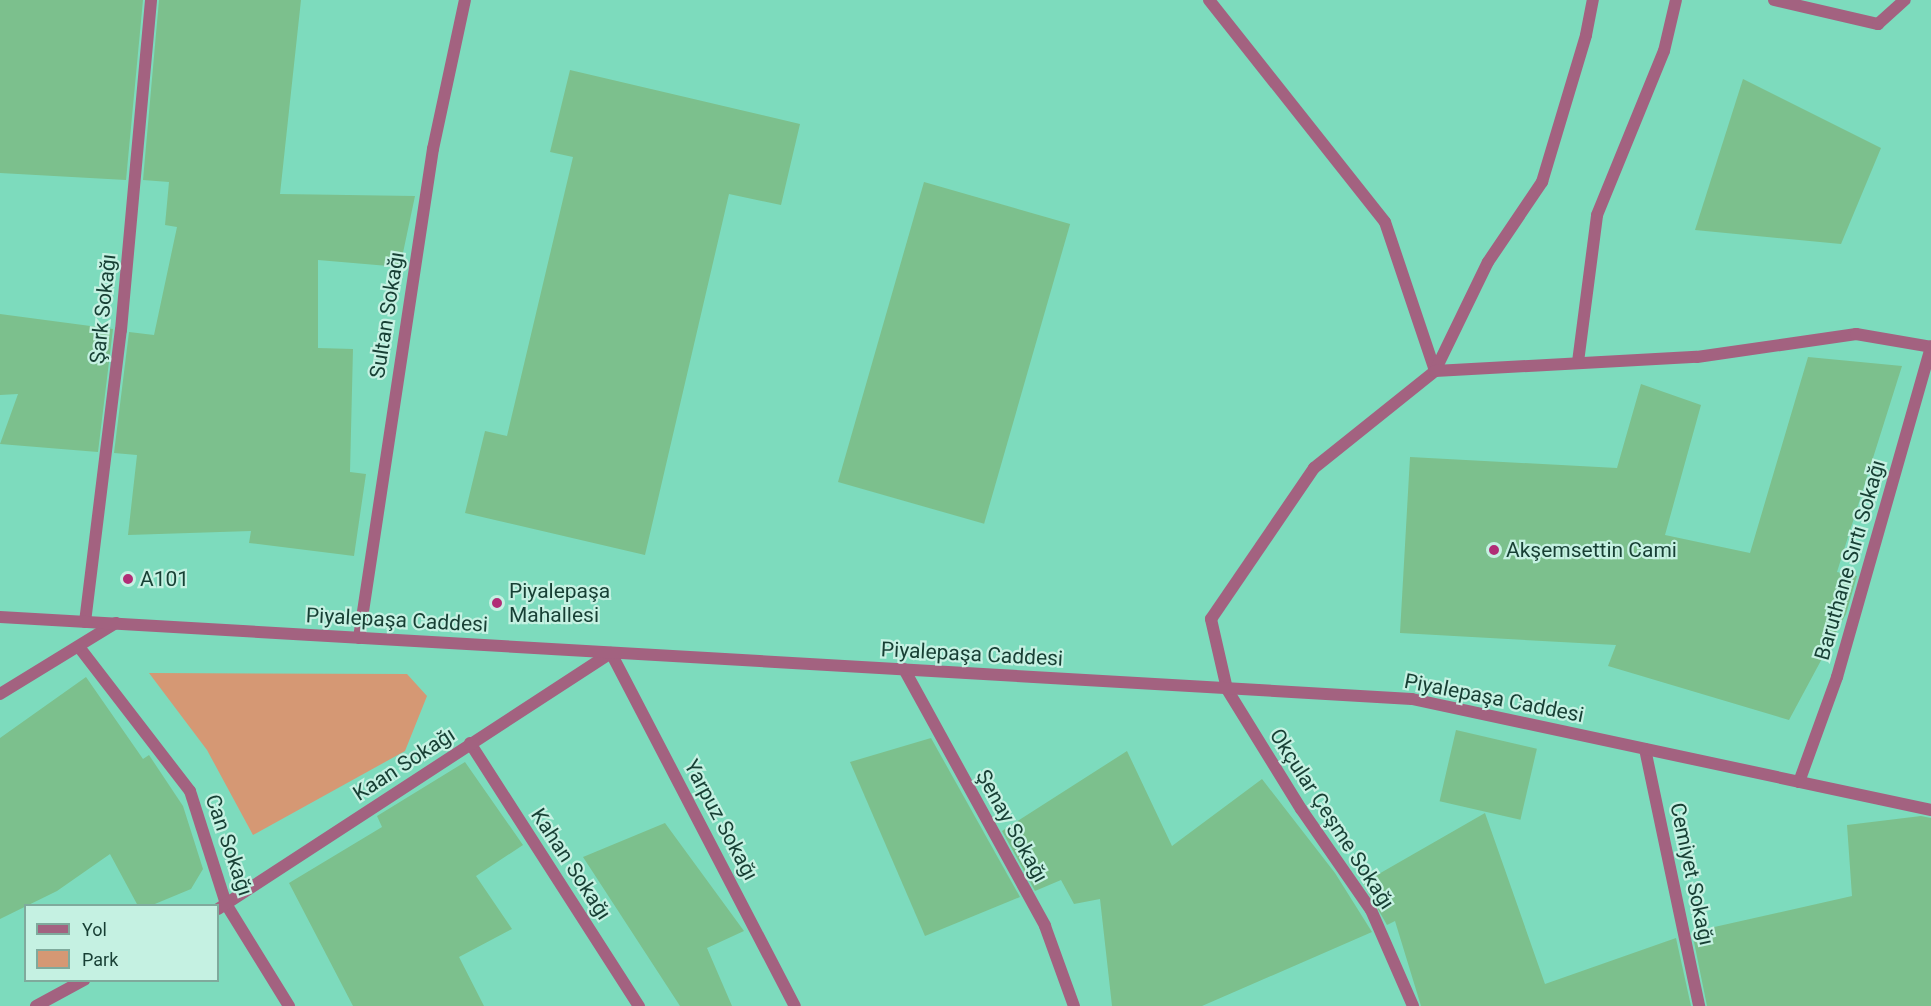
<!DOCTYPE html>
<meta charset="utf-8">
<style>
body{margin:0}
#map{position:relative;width:1931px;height:1006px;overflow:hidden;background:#7ddbbd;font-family:Roboto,sans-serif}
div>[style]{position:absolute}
.green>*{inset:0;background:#d59874}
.building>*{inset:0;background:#7cc08d;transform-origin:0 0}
.minor>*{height:12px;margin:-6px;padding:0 6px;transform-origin:6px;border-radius:6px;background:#a36280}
.tertiary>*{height:12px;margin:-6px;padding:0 6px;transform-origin:6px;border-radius:6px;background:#a36280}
.dots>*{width:16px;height:16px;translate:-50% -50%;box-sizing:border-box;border:3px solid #c5f1e2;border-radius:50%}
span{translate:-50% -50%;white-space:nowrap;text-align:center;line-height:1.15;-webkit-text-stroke:4.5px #c5f1e2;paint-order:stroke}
.street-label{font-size:21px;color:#173f34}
.poi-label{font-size:21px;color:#173f34}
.left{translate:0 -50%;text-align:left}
.legend{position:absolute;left:24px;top:904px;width:195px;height:78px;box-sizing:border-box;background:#c5f1e2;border:2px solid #7faa9c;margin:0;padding:8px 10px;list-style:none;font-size:18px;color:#173f34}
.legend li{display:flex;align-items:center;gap:12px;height:30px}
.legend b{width:30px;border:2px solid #7faa9c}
</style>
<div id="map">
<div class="green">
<i style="clip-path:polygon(149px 673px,407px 674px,427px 696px,405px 751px,253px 835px,207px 750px)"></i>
</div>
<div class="building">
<i style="clip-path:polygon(0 0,143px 0,126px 180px,0 173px)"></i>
<i style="clip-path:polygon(159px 0,301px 0,280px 194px,415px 196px,400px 267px,318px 260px,318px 348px,353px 349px,350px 472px,366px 474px,354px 556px,249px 543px,251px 531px,128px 535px,137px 455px,114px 453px,129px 332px,154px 335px,177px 227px,165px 225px,169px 182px,143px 180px)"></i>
<i style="clip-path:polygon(570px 70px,800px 124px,781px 205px,729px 194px,645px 555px,465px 513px,485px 431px,507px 436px,573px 157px,550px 152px)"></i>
<i style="clip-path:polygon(1743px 79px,1881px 148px,1841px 244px,1695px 230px)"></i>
<i style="left:924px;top:182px;width:152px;height:312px;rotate:16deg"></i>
<i style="clip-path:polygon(0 314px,113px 329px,98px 452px,0 444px,18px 394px,0 395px)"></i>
<i style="clip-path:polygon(1808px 357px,1902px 366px,1837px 572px,1857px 576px,1846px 614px,1789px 720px,1608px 666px,1616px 645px,1400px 633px,1410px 457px,1617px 468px,1641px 384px,1701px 405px,1665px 535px,1750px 553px)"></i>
<i style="clip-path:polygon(86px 677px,143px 759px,149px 755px,183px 806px,203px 869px,191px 889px,150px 906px,138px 906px,110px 854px,57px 891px,0 919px,0 738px)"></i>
<i style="left:1456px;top:730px;width:83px;height:73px;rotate:13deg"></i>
<i style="clip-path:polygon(931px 738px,1020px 897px,925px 936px,850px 762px)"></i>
<i style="clip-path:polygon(1127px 751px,1172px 846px,1262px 779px,1335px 873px,1372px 932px,1202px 1006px,1112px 1006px,1100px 899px,1074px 904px,1061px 880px,1035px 891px,1002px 831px)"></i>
<i style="clip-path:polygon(465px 762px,523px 845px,476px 876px,512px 929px,459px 957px,484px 1006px,353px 1006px,289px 883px,382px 827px,377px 816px)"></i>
<i style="clip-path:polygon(1485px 813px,1545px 984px,1676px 938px,1691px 1006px,1421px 1006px,1395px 921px,1387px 925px,1363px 883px)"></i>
<i style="clip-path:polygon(1921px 816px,1931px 818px,1931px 1006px,1707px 1006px,1692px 932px,1852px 896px,1847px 825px)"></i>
<i style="clip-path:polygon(665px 823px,744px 931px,707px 948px,732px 1006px,680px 1006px,583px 857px)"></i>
</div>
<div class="minor">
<i style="left:1209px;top:0;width:283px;rotate:51.6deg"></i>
<i style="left:1385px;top:222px;width:157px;rotate:71.4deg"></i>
<i style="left:1774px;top:0;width:107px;rotate:13deg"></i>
<i style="left:1878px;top:24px;width:36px;rotate:-42deg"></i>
<i style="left:1578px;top:362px;width:148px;rotate:-82.6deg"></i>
<i style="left:1597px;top:215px;width:177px;rotate:-67.8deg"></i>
<i style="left:1664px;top:51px;width:52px;rotate:-76.8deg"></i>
<i style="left:1435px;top:371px;width:121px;rotate:-64.1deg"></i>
<i style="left:1488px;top:262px;width:97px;rotate:-56deg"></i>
<i style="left:1542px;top:182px;width:153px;rotate:-73.3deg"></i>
<i style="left:1586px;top:35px;width:36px;rotate:-79deg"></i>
<i style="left:85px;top:622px;width:294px;rotate:-83deg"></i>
<i style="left:121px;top:330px;width:331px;rotate:-84.8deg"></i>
<i style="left:359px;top:638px;width:495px;rotate:-81.4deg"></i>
<i style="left:433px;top:149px;width:152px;rotate:-77.9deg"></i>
<i style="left:79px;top:647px;width:182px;rotate:52.4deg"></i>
<i style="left:190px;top:791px;width:119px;rotate:72.3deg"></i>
<i style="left:226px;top:904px;width:120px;rotate:58.3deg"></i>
<i style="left:904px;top:669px;width:293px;rotate:61.2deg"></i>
<i style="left:1045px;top:926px;width:85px;rotate:70.1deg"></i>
<i style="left:0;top:694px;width:136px;rotate:-31.5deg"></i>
<i style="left:470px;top:743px;width:313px;rotate:57.3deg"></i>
<i style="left:1645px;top:749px;width:263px;rotate:78.1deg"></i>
<i style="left:1799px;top:782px;width:112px;rotate:-70.1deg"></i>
<i style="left:1837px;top:677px;width:344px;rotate:-74.1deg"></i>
<i style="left:218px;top:909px;width:469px;rotate:-33.1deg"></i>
<i style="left:611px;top:653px;width:398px;rotate:62.5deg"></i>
<i style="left:36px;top:1006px;width:55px;rotate:-28.4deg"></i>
<i style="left:1413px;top:1006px;width:105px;rotate:-113.6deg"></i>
<i style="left:1371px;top:910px;width:123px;rotate:-124.7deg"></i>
<i style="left:1301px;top:809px;width:141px;rotate:-121.7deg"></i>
<i style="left:1227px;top:689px;width:72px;rotate:-102.9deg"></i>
<i style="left:1211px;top:619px;width:183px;rotate:-55.7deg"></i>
<i style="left:1314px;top:468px;width:155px;rotate:-38.7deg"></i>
<i style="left:1435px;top:371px;width:262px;rotate:-3.1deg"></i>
<i style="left:1697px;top:357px;width:161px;rotate:-8.2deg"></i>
<i style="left:1856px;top:334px;width:76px;rotate:9.8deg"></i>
</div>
<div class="tertiary">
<i style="left:0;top:617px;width:1414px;rotate:3.32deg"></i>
<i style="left:1412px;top:699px;width:531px;rotate:12.07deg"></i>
</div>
<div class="dots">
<i style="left:1494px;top:550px;background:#b12d76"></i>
<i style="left:128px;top:579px;background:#b12d76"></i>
<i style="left:497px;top:603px;background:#b12d76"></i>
</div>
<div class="street-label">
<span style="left:103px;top:309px;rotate:-84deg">Şark Sokağı</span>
<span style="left:387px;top:315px;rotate:-81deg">Sultan Sokağı</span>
<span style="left:1850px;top:560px;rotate:-74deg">Baruthane Sırtı Sokağı</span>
<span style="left:397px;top:620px;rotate:3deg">Piyalepaşa Caddesi</span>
<span style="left:972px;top:654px;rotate:3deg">Piyalepaşa Caddesi</span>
<span style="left:1494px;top:698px;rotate:11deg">Piyalepaşa Caddesi</span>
<span style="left:404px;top:764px;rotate:-33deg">Kaan Sokağı</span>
<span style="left:1332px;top:819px;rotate:57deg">Okçular Çeşme Sokağı</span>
<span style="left:721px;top:820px;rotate:62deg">Yarpuz Sokağı</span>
<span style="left:1012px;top:826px;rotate:61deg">Şenay Sokağı</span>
<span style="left:229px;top:845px;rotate:71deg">Can Sokağı</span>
<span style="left:571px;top:864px;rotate:57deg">Kahan Sokağı</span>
<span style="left:1692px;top:874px;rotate:78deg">Cemiyet Sokağı</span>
</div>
<div class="poi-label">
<span class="left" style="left:1506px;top:550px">Akşemsettin Cami</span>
<span class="left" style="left:140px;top:579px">A101</span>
<span class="left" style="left:509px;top:603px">Piyalepaşa<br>Mahallesi</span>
</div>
<ul class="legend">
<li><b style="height:8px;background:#a36280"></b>Yol</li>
<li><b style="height:16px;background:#d59874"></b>Park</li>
</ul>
</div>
